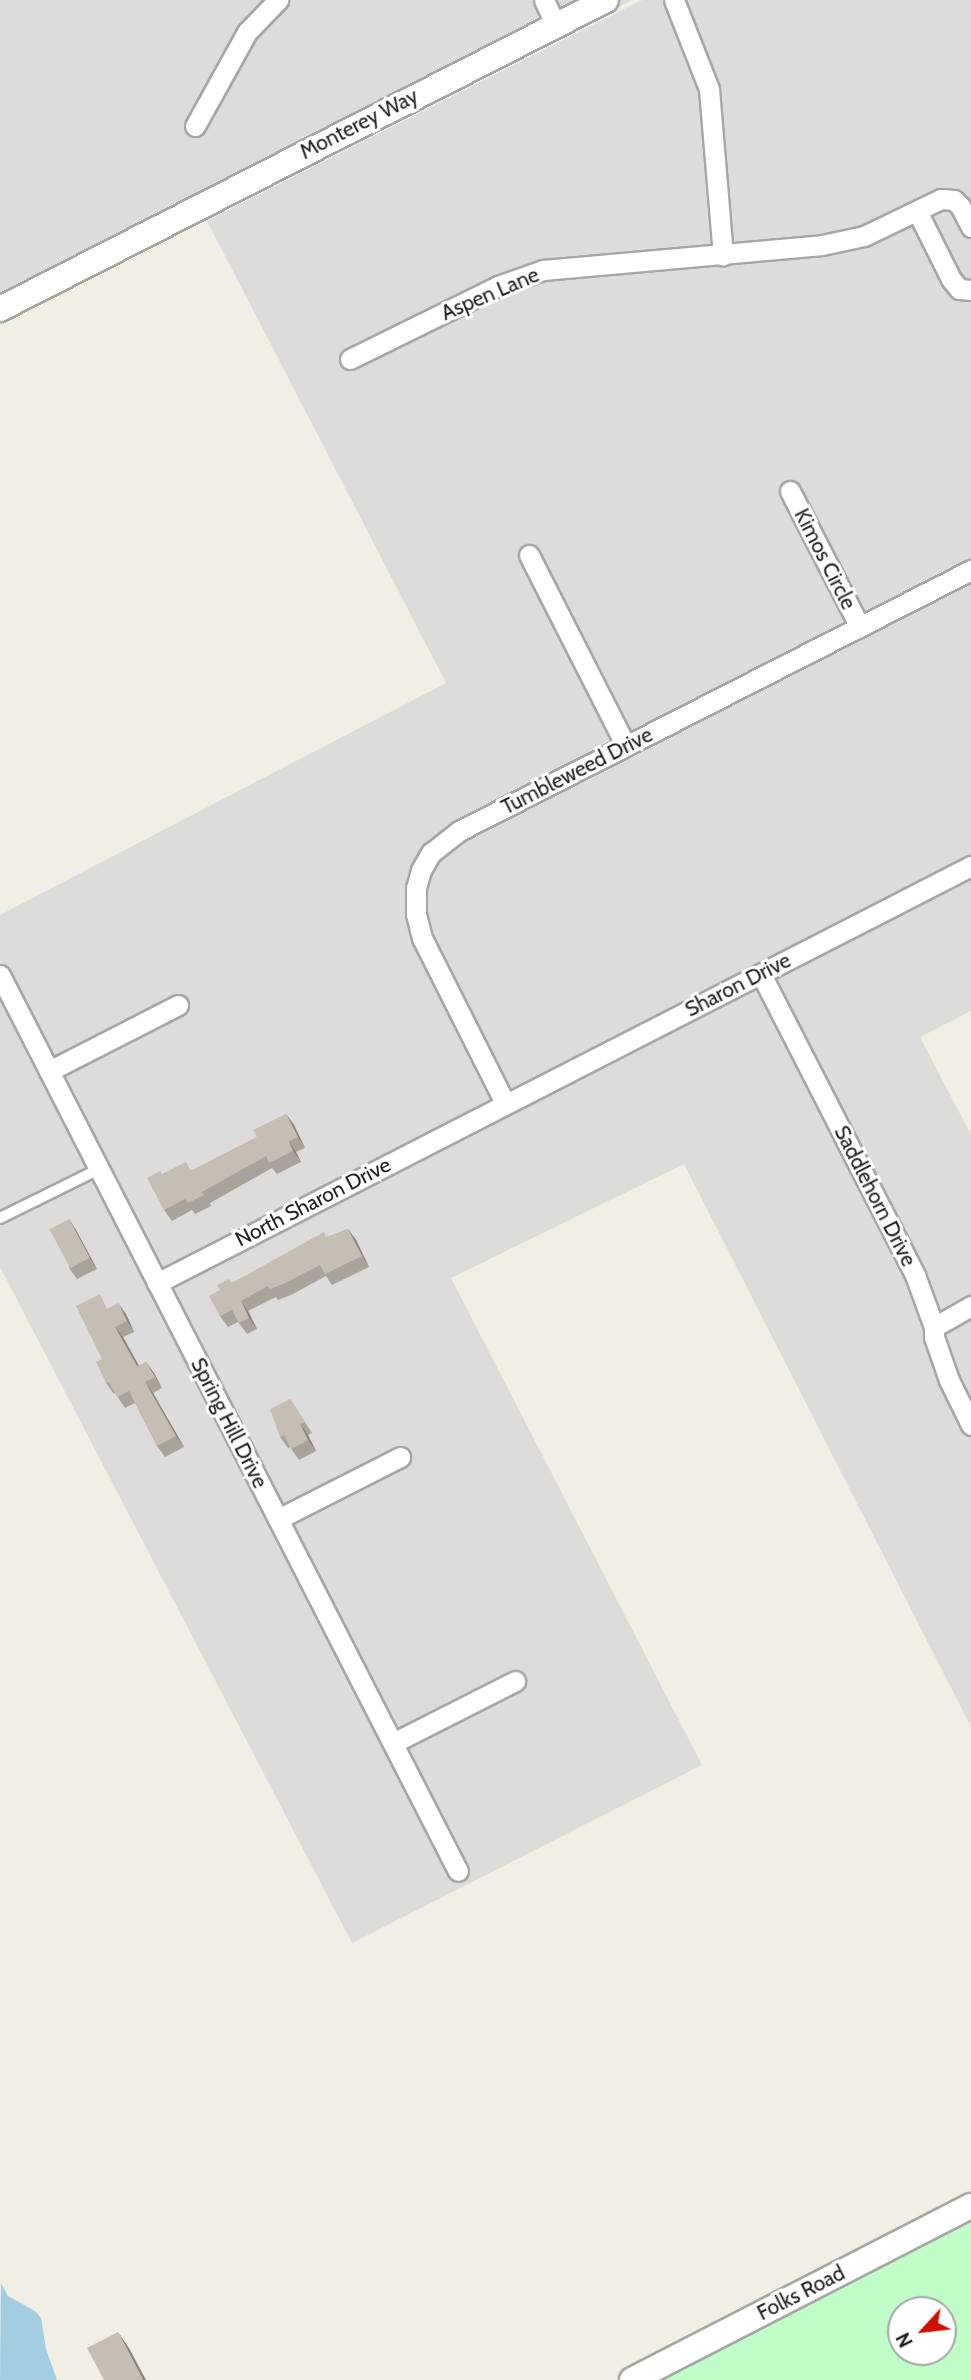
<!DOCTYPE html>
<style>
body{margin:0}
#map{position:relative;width:971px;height:2380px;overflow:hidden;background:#f1eee5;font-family:Cabin,sans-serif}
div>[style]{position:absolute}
.residential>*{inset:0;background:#dddcdc}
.park>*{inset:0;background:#c0fdc9}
.water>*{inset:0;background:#a3cee1}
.roads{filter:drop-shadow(2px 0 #a6a6a6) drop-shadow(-2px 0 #a6a6a6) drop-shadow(0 2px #a6a6a6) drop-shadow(0 -2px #a6a6a6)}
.service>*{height:10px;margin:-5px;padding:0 5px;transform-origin:5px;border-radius:5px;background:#fff}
.minor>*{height:19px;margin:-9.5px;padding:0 9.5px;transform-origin:9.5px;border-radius:9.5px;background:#fff}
.tertiary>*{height:24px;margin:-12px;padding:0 12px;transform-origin:12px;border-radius:12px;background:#fff}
.wall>*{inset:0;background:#aaa39b}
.shaded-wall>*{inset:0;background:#8b847e}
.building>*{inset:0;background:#c6bdb4;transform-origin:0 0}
span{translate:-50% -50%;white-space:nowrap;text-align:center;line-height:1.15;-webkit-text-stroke:6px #fff;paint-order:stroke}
.street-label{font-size:21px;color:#1f1f1f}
.north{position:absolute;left:887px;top:2296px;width:70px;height:70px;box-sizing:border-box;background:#fff;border:2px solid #a5a5a5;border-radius:50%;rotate:243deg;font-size:19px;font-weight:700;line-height:28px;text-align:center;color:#1f1f1f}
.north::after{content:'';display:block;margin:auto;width:24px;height:32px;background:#ce1000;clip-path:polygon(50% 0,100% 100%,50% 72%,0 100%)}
</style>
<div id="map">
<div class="residential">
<i style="clip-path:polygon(0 0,632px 0,0 318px)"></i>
<i style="clip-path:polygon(642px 0,971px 0,971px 1011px,920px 1037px,971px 1135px,971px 1727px,684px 1164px,451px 1278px,702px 1765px,352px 1943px,0 1267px,0 915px,446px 683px,207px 221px)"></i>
</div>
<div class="park">
<i style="clip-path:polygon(evenodd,971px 2206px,971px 2380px,632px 2380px,971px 2206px,901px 2310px,943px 2310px,943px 2352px,901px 2352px,901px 2310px)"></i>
</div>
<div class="water">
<i style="clip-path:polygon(1px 2283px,8px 2296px,35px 2311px,41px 2318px,46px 2349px,57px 2380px,0 2380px)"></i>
</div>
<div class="roads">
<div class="service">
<i style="left:0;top:1218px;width:110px;rotate:-26.3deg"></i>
</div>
<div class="minor">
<i style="left:544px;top:0;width:26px;rotate:65deg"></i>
<i style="left:674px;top:0;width:96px;rotate:68.5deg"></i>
<i style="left:709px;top:89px;width:167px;rotate:85.2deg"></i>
<i style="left:195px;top:126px;width:107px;rotate:-61deg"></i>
<i style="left:247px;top:32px;width:45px;rotate:-45.9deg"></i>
<i style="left:917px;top:211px;width:76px;rotate:63.4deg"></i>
<i style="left:951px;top:279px;width:13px;rotate:51deg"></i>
<i style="left:959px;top:289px;width:12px;rotate:5deg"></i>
<i style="left:350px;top:359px;width:165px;rotate:-26.3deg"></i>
<i style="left:498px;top:286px;width:48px;rotate:-19.6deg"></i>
<i style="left:543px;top:270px;width:280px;rotate:-5.1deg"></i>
<i style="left:822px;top:245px;width:43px;rotate:-12.1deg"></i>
<i style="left:864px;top:236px;width:85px;rotate:-25.7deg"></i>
<i style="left:941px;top:199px;width:13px;rotate:4deg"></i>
<i style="left:954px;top:200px;width:8px;rotate:45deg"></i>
<i style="left:960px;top:206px;width:24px;rotate:62deg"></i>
<i style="left:790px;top:491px;width:153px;rotate:62.8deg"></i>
<i style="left:529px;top:555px;width:214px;rotate:63.1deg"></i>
<i style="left:761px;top:974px;width:338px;rotate:62.9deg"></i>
<i style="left:915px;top:1275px;width:55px;rotate:69.9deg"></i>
<i style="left:934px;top:1327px;width:10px;rotate:90deg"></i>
<i style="left:934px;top:1337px;width:46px;rotate:70.8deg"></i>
<i style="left:949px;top:1380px;width:50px;rotate:63.9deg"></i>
<i style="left:0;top:975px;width:1006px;rotate:62.93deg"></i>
<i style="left:49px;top:1071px;width:145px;rotate:-27.1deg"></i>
<i style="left:505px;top:1103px;width:185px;rotate:-116.7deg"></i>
<i style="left:422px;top:938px;width:25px;rotate:-104deg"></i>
<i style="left:416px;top:914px;width:26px;rotate:-90deg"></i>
<i style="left:416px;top:888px;width:19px;rotate:-74deg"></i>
<i style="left:421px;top:870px;width:20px;rotate:-60deg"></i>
<i style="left:431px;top:853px;width:36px;rotate:-38deg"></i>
<i style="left:459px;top:831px;width:575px;rotate:-27.01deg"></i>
<i style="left:157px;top:1283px;width:915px;rotate:-27.13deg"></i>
<i style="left:934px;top:1327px;width:43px;rotate:-29.6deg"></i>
<i style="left:278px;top:1519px;width:137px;rotate:-26.9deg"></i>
<i style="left:393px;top:1743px;width:137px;rotate:-26.9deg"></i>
</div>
<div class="tertiary">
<i style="left:0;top:309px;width:680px;rotate:-27.02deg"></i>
<i style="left:632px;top:2380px;width:381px;rotate:-27.2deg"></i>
</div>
</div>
<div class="wall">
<i style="clip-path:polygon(286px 1114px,294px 1125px,305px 1148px,296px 1152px,301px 1162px,277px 1174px,272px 1168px,210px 1203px,211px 1206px,195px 1214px,192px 1210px,172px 1221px,164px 1210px,163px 1174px,193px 1170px,257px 1137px)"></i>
<i style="clip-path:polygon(69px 1219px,76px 1230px,97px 1269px,77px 1279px,69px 1268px)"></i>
<i style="clip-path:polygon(348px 1229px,356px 1240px,369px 1267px,332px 1285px,326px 1276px,291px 1295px,278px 1300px,276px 1297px,248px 1311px,257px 1329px,247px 1334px,238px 1322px,228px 1327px,220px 1316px,232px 1283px,327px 1237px)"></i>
<i style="clip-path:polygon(109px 1308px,126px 1314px,134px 1332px,123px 1337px,139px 1366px,146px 1362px,154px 1373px,162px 1388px,153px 1393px,184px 1447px,165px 1457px,157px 1446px,135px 1403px,125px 1408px,115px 1393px,114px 1394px,106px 1383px,102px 1359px)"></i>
<i style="clip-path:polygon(290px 1399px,312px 1433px,308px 1435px,316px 1451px,299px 1460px,290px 1447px,288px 1448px,280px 1437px)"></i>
</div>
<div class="shaded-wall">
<i style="clip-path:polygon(286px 1114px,294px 1125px,305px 1148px,298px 1137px)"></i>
<i style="clip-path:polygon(289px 1141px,296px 1152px,301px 1162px,293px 1151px)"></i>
<i style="clip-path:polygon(69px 1219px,76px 1230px,97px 1269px,90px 1258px)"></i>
<i style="clip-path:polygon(348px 1229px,356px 1240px,369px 1267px,362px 1256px)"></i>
<i style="clip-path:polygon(241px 1301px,248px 1311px,257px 1329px,249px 1318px)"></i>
<i style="clip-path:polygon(118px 1303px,126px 1314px,134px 1332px,127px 1321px)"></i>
<i style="clip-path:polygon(115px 1327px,123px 1337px,145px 1377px,137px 1366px)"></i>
<i style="clip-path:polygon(146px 1362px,154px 1373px,162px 1388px,155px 1377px)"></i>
<i style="clip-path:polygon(145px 1382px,153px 1393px,184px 1447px,176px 1436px)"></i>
<i style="clip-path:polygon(300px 1424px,308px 1435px,316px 1451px,308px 1440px)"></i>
<i style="clip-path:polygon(118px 2332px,129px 2348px,146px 2380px,143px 2380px)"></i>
</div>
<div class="building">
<i style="clip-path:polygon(286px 1114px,298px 1137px,289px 1141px,293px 1151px,269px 1163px,266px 1156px,202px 1192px,204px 1195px,188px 1203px,185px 1199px,164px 1210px,147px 1178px,160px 1171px,162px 1174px,186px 1162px,191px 1171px,257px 1137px,253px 1130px)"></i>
<i style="left:69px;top:1219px;width:44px;height:22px;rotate:62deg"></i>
<i style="clip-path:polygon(348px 1229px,362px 1256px,325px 1274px,320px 1265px,283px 1284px,270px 1289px,268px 1286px,241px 1301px,249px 1318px,239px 1323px,232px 1310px,220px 1316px,209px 1296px,220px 1290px,217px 1285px,229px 1279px,232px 1283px,324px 1232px,326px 1237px)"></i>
<i style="clip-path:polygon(100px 1294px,107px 1309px,118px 1303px,127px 1321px,115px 1327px,137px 1366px,146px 1362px,155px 1377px,145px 1382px,176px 1436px,157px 1446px,129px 1391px,117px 1397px,109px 1382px,106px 1383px,96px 1362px,102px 1359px,76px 1306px)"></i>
<i style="clip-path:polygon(290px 1399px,305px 1422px,300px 1424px,308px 1440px,291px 1449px,284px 1435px,280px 1437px,270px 1409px)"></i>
<i style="clip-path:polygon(118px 2332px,143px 2380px,104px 2380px,87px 2348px)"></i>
</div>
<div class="street-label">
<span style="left:359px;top:124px;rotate:-27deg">Monterey Way</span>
<span style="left:490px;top:294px;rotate:-23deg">Aspen Lane</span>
<span style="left:825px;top:559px;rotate:63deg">Kimos Circle</span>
<span style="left:577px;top:771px;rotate:-27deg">Tumbleweed Drive</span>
<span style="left:738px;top:985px;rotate:-27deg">Sharon Drive</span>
<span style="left:875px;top:1196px;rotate:63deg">Saddlehorn Drive</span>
<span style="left:313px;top:1202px;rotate:-27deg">North Sharon Drive</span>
<span style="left:229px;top:1423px;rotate:63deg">Spring Hill Drive</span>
<span style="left:801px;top:2293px;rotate:-27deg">Folks Road</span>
</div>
<div class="north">N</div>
</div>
